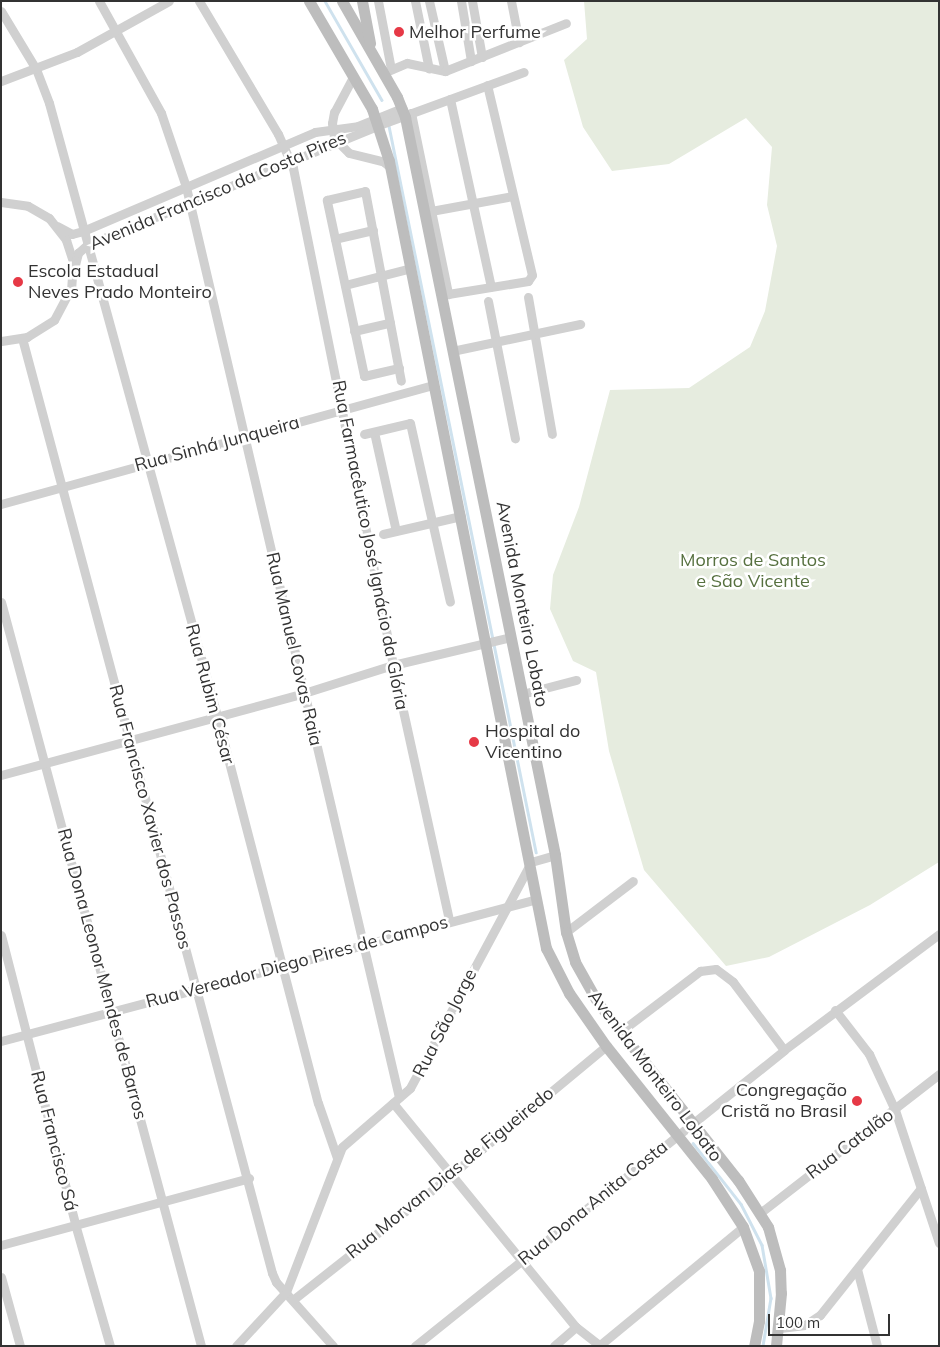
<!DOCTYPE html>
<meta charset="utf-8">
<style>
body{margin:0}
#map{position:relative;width:940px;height:1347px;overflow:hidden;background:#fff;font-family:Mulish,sans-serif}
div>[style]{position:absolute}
.green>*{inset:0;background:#e6ecdf}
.stream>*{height:2.5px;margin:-1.25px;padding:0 1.25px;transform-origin:1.25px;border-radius:1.25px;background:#cfe2ee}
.street>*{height:9px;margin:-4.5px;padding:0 4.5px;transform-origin:4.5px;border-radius:4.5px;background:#d0d0d0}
.secondary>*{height:11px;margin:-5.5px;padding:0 5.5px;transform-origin:5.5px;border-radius:5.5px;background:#bdbdbd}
.dots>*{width:14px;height:14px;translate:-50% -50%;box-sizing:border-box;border:2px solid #fff;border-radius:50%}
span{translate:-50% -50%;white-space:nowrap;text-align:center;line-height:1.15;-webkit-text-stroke:5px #fff;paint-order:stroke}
.poi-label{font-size:18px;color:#333}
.left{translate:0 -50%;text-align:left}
.right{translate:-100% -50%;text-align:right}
.street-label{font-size:18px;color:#333}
.park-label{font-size:18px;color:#56703f}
.frame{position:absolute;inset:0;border:2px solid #333;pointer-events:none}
.scale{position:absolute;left:768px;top:1314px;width:122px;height:22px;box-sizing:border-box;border:2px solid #333;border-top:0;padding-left:6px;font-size:15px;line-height:18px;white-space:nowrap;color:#333;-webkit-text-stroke:4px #fff;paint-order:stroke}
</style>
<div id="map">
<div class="green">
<i style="clip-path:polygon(584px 1px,939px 1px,939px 862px,870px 905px,769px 957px,726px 966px,644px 870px,609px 751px,596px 672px,573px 661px,550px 609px,553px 575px,579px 507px,610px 390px,689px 388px,750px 347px,765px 311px,777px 246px,767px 205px,772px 147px,746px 118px,669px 164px,612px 171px,583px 127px,564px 60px,587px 39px)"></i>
</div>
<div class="stream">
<i style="left:325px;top:1px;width:114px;rotate:60.1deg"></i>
<i style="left:389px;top:126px;width:741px;rotate:78.55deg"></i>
<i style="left:693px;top:1143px;width:78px;rotate:51.8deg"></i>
<i style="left:741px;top:1204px;width:46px;rotate:62.9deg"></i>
<i style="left:762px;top:1245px;width:54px;rotate:80.4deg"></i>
<i style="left:771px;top:1298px;width:49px;rotate:99.5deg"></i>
</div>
<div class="street">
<i style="left:99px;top:1px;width:128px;rotate:61deg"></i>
<i style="left:161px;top:113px;width:78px;rotate:71.3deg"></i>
<i style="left:186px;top:187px;width:935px;rotate:76.83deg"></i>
<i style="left:199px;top:1px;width:155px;rotate:59.3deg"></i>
<i style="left:278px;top:134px;width:37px;rotate:66deg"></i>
<i style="left:293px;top:168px;width:507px;rotate:78.62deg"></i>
<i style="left:393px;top:665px;width:261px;rotate:77.6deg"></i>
<i style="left:378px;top:1px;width:69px;rotate:79.2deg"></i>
<i style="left:415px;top:1px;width:69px;rotate:78.4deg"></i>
<i style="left:429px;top:1px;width:72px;rotate:77.1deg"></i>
<i style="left:461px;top:1px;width:61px;rotate:80.5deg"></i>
<i style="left:472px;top:1px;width:57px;rotate:79.9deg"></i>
<i style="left:511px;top:1px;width:42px;rotate:79deg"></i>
<i style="left:1px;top:11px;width:68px;rotate:58.9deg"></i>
<i style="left:36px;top:69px;width:36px;rotate:69deg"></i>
<i style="left:49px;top:103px;width:636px;rotate:74.67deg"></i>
<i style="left:217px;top:716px;width:400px;rotate:75.4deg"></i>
<i style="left:318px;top:1103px;width:58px;rotate:70.9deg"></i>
<i style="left:383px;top:73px;width:26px;rotate:-23deg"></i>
<i style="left:407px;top:63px;width:39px;rotate:12deg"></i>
<i style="left:445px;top:71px;width:130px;rotate:-21.6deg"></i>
<i style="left:353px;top:77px;width:40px;rotate:118deg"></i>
<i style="left:334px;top:112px;width:11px;rotate:100deg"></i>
<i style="left:332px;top:123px;width:15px;rotate:82deg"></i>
<i style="left:334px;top:138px;width:21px;rotate:45deg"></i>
<i style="left:349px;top:153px;width:36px;rotate:14deg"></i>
<i style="left:384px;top:162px;width:8px;rotate:40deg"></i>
<i style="left:1px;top:81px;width:81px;rotate:-20.9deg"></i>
<i style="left:77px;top:52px;width:105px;rotate:-29deg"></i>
<i style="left:450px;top:99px;width:192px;rotate:77.7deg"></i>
<i style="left:411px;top:113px;width:185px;rotate:78.4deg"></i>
<i style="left:448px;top:294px;width:81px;rotate:-9.2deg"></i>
<i style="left:528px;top:281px;width:7px;rotate:-56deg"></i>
<i style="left:532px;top:275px;width:195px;rotate:-103.3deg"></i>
<i style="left:1px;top:202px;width:27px;rotate:8deg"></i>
<i style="left:28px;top:206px;width:24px;rotate:30deg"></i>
<i style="left:49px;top:218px;width:28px;rotate:52deg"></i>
<i style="left:66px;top:240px;width:23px;rotate:72deg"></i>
<i style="left:73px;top:262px;width:26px;rotate:94deg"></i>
<i style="left:71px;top:288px;width:36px;rotate:118deg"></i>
<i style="left:54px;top:320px;width:32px;rotate:148deg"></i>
<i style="left:27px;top:337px;width:26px;rotate:171deg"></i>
<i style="left:431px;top:211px;width:83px;rotate:-10.4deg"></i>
<i style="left:57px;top:226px;width:17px;rotate:28deg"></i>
<i style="left:72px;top:234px;width:11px;rotate:-15deg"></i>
<i style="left:83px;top:231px;width:252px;rotate:-23.1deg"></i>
<i style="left:315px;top:132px;width:43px;rotate:-7.9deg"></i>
<i style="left:358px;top:126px;width:48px;rotate:-22.2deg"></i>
<i style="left:373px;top:230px;width:39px;rotate:167deg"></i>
<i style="left:335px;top:239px;width:140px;rotate:78deg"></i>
<i style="left:364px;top:376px;width:36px;rotate:-13deg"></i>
<i style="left:335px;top:239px;width:40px;rotate:-102deg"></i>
<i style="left:327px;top:200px;width:39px;rotate:-13deg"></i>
<i style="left:365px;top:191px;width:193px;rotate:79.3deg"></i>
<i style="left:73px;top:273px;width:21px;rotate:-76deg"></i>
<i style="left:78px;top:253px;width:12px;rotate:-42deg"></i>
<i style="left:87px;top:245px;width:316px;rotate:-22.3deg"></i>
<i style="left:379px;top:125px;width:154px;rotate:-20.1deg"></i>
<i style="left:345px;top:285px;width:68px;rotate:-14.4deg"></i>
<i style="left:528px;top:297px;width:139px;rotate:80.1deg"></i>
<i style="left:488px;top:301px;width:140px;rotate:78.9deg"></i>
<i style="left:354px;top:331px;width:37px;rotate:-13deg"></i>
<i style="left:22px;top:338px;width:968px;rotate:75.03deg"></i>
<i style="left:272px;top:1273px;width:10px;rotate:66deg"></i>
<i style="left:276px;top:1282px;width:86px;rotate:48.3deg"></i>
<i style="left:452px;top:351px;width:131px;rotate:-11.9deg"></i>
<i style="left:374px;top:432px;width:101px;rotate:77.5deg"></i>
<i style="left:364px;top:434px;width:47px;rotate:-13.4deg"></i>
<i style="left:410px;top:423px;width:183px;rotate:77.4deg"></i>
<i style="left:1px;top:504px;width:449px;rotate:-15.4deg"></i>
<i style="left:383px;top:534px;width:80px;rotate:-13deg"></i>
<i style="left:1px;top:602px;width:770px;rotate:74.95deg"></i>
<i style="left:522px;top:694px;width:56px;rotate:-14.5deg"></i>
<i style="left:1px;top:775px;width:314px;rotate:-15.1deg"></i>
<i style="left:304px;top:693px;width:93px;rotate:-17.5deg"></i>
<i style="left:393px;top:665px;width:121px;rotate:-13.3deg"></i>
<i style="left:566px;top:932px;width:84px;rotate:-37.3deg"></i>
<i style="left:1px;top:935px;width:298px;rotate:75.6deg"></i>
<i style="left:75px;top:1224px;width:127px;rotate:74deg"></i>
<i style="left:835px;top:1010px;width:56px;rotate:52.3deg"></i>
<i style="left:869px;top:1054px;width:62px;rotate:65.1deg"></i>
<i style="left:895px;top:1110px;width:140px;rotate:71.7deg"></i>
<i style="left:620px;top:1032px;width:101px;rotate:-37.3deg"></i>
<i style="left:700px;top:971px;width:16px;rotate:-7deg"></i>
<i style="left:716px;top:969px;width:21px;rotate:37deg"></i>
<i style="left:733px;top:982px;width:85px;rotate:53.1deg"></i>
<i style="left:1px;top:1041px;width:554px;rotate:-14.84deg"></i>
<i style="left:393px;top:1103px;width:289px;rotate:50.8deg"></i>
<i style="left:576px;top:1327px;width:31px;rotate:38deg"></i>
<i style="left:760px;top:1213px;width:227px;rotate:-37.8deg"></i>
<i style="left:1px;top:1245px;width:257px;rotate:-15.1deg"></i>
<i style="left:857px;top:1269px;width:80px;rotate:75.4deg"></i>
<i style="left:1px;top:1277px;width:72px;rotate:74.6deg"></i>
<i style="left:294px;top:1299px;width:201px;rotate:-38.3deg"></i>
<i style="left:452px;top:1174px;width:200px;rotate:-39.7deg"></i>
<i style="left:780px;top:1328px;width:25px;rotate:-7deg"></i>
<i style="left:805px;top:1325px;width:18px;rotate:-34deg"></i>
<i style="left:820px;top:1315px;width:162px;rotate:-51.5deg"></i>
<i style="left:600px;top:1345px;width:185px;rotate:-39.5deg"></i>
<i style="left:236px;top:1346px;width:74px;rotate:-47.2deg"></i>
<i style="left:286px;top:1292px;width:155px;rotate:-68.9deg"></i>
<i style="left:342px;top:1147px;width:90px;rotate:-40.9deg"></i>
<i style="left:410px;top:1088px;width:256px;rotate:-61.8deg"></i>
<i style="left:531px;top:862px;width:25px;rotate:-16deg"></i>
<i style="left:415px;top:1346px;width:473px;rotate:-38.7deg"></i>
<i style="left:784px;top:1050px;width:194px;rotate:-36.8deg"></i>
<i style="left:554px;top:1346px;width:29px;rotate:-41deg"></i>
</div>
<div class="secondary">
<i style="left:309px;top:1px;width:125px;rotate:59.7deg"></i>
<i style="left:372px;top:109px;width:55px;rotate:71.9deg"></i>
<i style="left:389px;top:161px;width:803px;rotate:78.72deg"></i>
<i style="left:546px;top:948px;width:51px;rotate:62.9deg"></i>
<i style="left:569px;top:993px;width:65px;rotate:55.1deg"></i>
<i style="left:606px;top:1046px;width:170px;rotate:51.4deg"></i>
<i style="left:712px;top:1179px;width:57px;rotate:57.1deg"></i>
<i style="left:743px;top:1227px;width:47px;rotate:70deg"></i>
<i style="left:759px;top:1271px;width:50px;rotate:90deg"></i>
<i style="left:759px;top:1321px;width:25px;rotate:101deg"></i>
<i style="left:342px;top:1px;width:111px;rotate:60.2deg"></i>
<i style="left:397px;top:97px;width:22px;rotate:68deg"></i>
<i style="left:405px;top:117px;width:753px;rotate:78.51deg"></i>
<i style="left:555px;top:855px;width:78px;rotate:81.9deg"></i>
<i style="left:566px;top:932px;width:31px;rotate:73deg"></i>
<i style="left:575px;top:962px;width:47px;rotate:60.7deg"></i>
<i style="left:598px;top:1003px;width:226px;rotate:51.7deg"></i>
<i style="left:738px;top:1180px;width:56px;rotate:57.4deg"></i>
<i style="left:768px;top:1227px;width:45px;rotate:74.4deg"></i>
<i style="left:780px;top:1270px;width:23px;rotate:88deg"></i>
<i style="left:781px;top:1293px;width:53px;rotate:95.4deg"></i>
<i style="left:362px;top:1px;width:43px;rotate:79.2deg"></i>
</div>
<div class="dots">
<i style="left:399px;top:32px;background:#e63946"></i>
<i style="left:18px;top:282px;background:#e63946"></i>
<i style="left:474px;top:742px;background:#e63946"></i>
<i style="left:857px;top:1101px;background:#e63946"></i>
</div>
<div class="poi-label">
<span class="left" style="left:409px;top:32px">Melhor Perfume</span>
<span class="left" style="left:28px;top:282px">Escola Estadual<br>Neves Prado Monteiro</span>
<span class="left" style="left:485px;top:742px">Hospital do<br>Vicentino</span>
<span class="right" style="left:847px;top:1101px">Congregação<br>Cristã no Brasil</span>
</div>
<div class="street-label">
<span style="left:218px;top:191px;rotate:-23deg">Avenida Francisco da Costa Pires</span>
<span style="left:217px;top:444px;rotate:-15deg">Rua Sinhá Junqueira</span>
<span style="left:370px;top:545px;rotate:79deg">Rua Farmacêutico José Ignácio da Glória</span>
<span style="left:522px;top:604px;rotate:79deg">Avenida Monteiro Lobato</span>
<span style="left:294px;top:649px;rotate:77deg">Rua Manuel Covas Raia</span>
<span style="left:210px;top:694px;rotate:75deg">Rua Rubim César</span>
<span style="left:150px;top:817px;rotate:75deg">Rua Francisco Xavier dos Passos</span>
<span style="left:297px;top:962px;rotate:-15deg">Rua Vereador Diego Pires de Campos</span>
<span style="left:102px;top:974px;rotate:75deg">Rua Dona Leonor Mendes de Barros</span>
<span style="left:445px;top:1023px;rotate:-63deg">Rua São Jorge</span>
<span style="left:655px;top:1076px;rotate:53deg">Avenida Monteiro Lobato</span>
<span style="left:54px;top:1141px;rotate:76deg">Rua Francisco Sá</span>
<span style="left:850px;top:1144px;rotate:-37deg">Rua Catalão</span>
<span style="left:450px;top:1173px;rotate:-39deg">Rua Morvan Dias de Figueiredo</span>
<span style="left:593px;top:1203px;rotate:-39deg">Rua Dona Anita Costa</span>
</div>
<div class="park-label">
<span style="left:753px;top:571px">Morros de Santos<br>e São Vicente</span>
</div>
<div class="frame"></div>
<div class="scale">100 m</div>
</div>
